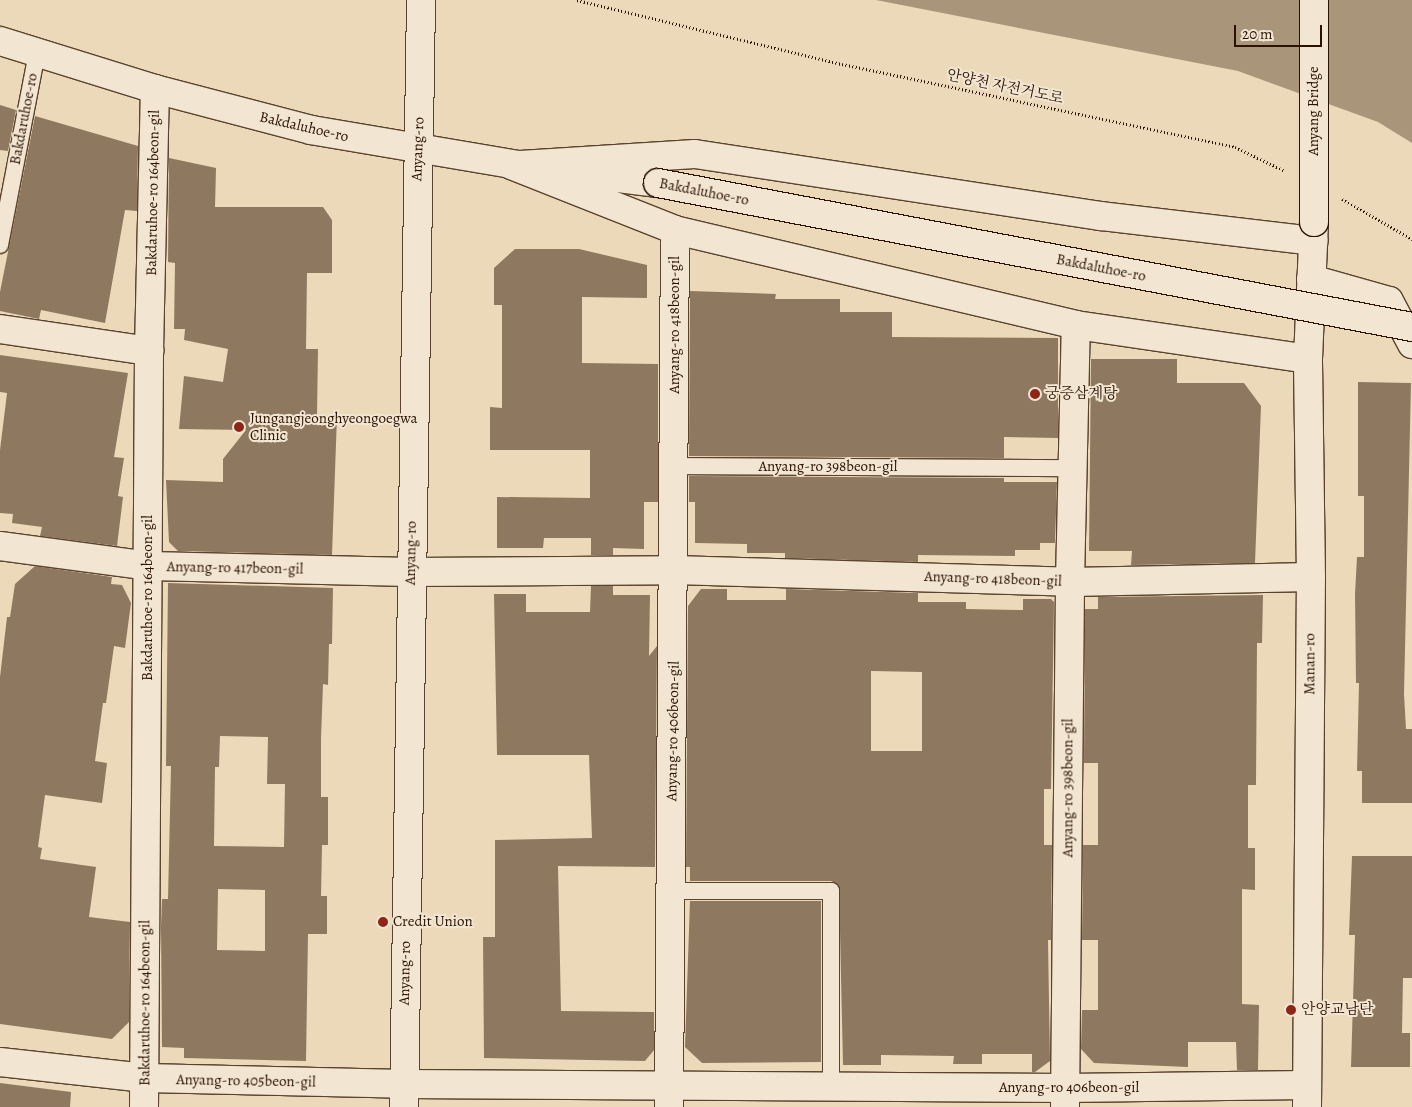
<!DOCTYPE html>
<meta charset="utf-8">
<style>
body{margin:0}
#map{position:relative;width:1412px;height:1107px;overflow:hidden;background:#ebd9b9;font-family:Alegreya,"Noto Serif KR",serif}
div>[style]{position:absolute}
.water>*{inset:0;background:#a9957a}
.building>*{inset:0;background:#8e7960}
.path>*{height:3px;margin-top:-1.5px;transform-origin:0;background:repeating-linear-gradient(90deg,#2a1100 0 1px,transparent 0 3.5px)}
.roads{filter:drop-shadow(1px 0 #5a432e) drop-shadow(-1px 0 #5a432e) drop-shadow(0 1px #5a432e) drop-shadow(0 -1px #5a432e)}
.lane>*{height:16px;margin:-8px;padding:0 8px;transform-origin:8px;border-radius:8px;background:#f2e6d2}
.street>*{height:28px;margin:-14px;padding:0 14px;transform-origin:14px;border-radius:14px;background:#f2e6d2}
.secondary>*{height:28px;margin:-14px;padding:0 14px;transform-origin:14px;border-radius:14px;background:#f2e6d2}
.bridges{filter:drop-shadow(1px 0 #2a1100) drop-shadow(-1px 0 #2a1100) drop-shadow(0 1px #2a1100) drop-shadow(0 -1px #2a1100)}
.secondary-bridge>*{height:28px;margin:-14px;padding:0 14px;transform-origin:14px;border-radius:14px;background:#f2e6d2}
.dots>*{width:14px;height:14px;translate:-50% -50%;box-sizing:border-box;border:2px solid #f2e6d2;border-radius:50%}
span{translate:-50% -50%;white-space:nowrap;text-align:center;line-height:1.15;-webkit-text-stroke:4px #f2e6d2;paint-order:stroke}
.street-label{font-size:15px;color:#2a1100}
.poi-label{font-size:15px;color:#2a1100}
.left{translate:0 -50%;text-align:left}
.scale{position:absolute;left:1234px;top:25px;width:88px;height:22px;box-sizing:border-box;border:2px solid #2a1100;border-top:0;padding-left:6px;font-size:15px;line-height:18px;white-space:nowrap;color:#2a1100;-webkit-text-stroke:4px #f2e6d2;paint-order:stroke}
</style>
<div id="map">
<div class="water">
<i style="clip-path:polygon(876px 0,1412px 0,1412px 143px,1378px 122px,1238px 71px)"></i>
</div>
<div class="building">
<i style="clip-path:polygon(0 105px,16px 110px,8px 151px,0 150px)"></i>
<i style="clip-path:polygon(35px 116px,138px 146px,137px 211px,125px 210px,105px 323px,41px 310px,39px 319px,0 311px,0 292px)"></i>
<i style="clip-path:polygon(169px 158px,216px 168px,215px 207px,323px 207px,332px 220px,332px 273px,307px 273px,306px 349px,318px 349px,317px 415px,337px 416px,332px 555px,178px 551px,169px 542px,166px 480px,223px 482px,223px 459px,246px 430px,179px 429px,184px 376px,223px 382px,228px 349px,184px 340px,185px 329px,174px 329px,175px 263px,168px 262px)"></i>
<i style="clip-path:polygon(515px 249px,579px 249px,647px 265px,647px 298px,582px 297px,582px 363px,658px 364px,658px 502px,644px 502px,644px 549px,613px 548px,613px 555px,591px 555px,591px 538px,544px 538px,543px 548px,497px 548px,497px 497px,590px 498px,590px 450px,490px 450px,490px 407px,502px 408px,502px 305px,494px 305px,494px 268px)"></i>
<i style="clip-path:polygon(690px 291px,776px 294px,775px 299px,840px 299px,840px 312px,892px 312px,892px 337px,1058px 338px,1058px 438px,1004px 437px,1004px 458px,689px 456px)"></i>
<i style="clip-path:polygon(0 355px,128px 373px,114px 457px,124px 458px,118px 496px,123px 497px,117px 546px,40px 536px,42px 527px,12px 523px,13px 514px,0 513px,0 450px,7px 393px,0 392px)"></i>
<i style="clip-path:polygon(1091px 359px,1177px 359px,1177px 383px,1244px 383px,1261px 406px,1255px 563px,1131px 565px,1132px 551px,1089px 551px)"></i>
<i style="clip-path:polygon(1358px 382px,1411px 383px,1404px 694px,1406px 729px,1412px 729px,1412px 803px,1362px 803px,1362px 771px,1357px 771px,1359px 683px,1356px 683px,1355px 594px,1357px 557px,1364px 557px,1364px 496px,1358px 496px)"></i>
<i style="clip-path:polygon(689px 476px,1004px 478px,1004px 482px,1057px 482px,1055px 543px,1040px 543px,1040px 550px,1015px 550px,1015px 556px,918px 555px,918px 562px,785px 558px,785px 553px,747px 553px,747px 544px,695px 543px,695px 502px,689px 502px)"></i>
<i style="clip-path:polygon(35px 566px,112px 577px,111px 584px,122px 585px,131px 603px,125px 648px,114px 646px,106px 703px,103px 703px,95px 761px,107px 763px,102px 803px,45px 795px,38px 847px,42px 848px,40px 859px,96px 867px,89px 917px,130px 922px,129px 1022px,112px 1039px,0 1024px,0 677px,7px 617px,10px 617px,15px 584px)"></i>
<i style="clip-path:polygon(evenodd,168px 583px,333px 588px,332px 644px,329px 644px,328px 685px,323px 684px,321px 738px,321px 797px,328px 797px,328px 845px,322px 845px,321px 896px,327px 896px,327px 934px,308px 934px,306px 1061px,184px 1058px,184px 1048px,162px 1047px,161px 927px,162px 899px,168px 899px,171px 766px,166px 766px,168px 583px,220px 736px,268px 737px,267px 784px,285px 784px,284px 847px,214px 846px,215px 767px,219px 767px,220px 736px,168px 583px,218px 889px,265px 890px,265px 951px,217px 950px,218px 889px)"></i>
<i style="clip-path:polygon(591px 586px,613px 586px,613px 595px,650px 595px,649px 656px,657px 646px,655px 867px,558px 866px,561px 1011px,654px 1012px,654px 1050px,645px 1061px,484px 1058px,483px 937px,495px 937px,495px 840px,592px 838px,589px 755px,497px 755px,494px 594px,526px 594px,526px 612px,590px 612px)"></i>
<i style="clip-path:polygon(evenodd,701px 589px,727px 589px,727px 600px,786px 600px,786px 589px,918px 593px,918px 602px,966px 602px,966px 609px,1023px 610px,1023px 599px,1051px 599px,1054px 602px,1051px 789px,1044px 789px,1044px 845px,1052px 845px,1051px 940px,1048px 940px,1050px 1061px,1035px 1072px,1032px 1072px,1032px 1054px,982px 1054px,982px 1064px,953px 1064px,954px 1056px,881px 1055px,881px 1065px,843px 1065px,839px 886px,831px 881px,690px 881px,690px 867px,686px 867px,688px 606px,701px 589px,871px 671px,922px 672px,922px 751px,871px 751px,871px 671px)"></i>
<i style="clip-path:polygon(1263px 595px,1262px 643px,1257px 643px,1256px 785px,1248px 785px,1248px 848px,1255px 848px,1255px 890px,1242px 889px,1242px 1004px,1259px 1005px,1258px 1070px,1237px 1070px,1236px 1042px,1188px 1042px,1188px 1067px,1094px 1063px,1081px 1049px,1082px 1010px,1098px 1010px,1098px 940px,1082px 940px,1083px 845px,1098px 845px,1098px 763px,1084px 763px,1085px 609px,1098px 609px,1098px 597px)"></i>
<i style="clip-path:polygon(1352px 856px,1412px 856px,1412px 978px,1403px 978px,1402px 1033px,1410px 1033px,1410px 1067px,1351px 1067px,1355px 935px,1349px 935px)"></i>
<i style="clip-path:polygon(690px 901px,821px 901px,821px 1062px,702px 1063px,685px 1047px)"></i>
<i style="clip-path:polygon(0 1083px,71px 1092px,70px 1107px,0 1107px)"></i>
</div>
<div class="path">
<i style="left:577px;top:0;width:273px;rotate:13.6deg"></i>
<i style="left:842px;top:64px;width:402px;rotate:11.9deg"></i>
<i style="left:1235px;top:147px;width:55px;rotate:25.6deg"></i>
<i style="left:1342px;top:199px;width:81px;rotate:29.7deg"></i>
</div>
<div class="roads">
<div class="lane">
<i style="left:0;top:245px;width:197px;rotate:-79.1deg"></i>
<i style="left:674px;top:466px;width:399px;rotate:0.3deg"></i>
<i style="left:671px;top:891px;width:160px"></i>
<i style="left:831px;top:891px;width:195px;rotate:90deg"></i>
</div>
<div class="street">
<i style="left:1311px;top:279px;width:81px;rotate:15.8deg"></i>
<i style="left:1389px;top:301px;width:49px;rotate:61.9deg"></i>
<i style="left:0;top:329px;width:151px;rotate:8.4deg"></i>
<i style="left:0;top:546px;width:150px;rotate:7.6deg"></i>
<i style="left:149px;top:566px;width:261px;rotate:1.3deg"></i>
<i style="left:410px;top:572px;width:264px;rotate:-0.4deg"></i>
<i style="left:674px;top:570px;width:396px;rotate:1.7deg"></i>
<i style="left:1070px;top:582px;width:241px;rotate:-1.2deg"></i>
<i style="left:0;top:1062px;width:146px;rotate:6.3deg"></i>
<i style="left:145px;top:1078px;width:259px;rotate:1.3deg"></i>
<i style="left:404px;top:1084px;width:662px;rotate:0.35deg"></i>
<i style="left:1066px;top:1088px;width:241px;rotate:-0.7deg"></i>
<i style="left:1065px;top:1106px;width:524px;rotate:-89.45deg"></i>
<i style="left:1070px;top:582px;width:257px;rotate:-88.7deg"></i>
<i style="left:144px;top:1107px;width:756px;rotate:-89.62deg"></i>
<i style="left:149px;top:351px;width:262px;rotate:-88.7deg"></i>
<i style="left:669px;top:1107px;width:877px;rotate:-89.61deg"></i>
</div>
<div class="secondary">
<i style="left:0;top:41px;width:162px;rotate:17.2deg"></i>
<i style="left:155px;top:89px;width:161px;rotate:14.7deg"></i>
<i style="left:311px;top:130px;width:222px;rotate:9.6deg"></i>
<i style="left:511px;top:165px;width:176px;rotate:21.6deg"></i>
<i style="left:675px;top:230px;width:412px;rotate:13.3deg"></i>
<i style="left:1076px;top:325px;width:234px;rotate:8.3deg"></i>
<i style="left:520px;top:165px;width:175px;rotate:-3.6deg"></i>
<i style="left:695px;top:154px;width:411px;rotate:8.7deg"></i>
<i style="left:1101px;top:216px;width:214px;rotate:6.7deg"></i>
<i style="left:578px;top:173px;width:81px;rotate:7.1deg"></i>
<i style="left:404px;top:1107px;width:1107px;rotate:-89.12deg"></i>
<i style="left:1307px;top:1107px;width:530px;rotate:-89.57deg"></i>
<i style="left:1311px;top:577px;width:218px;rotate:-90.8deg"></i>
<i style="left:1308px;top:359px;width:137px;rotate:-87.5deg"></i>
</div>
</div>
<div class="bridges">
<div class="secondary-bridge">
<i style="left:658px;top:183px;width:768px;rotate:10.81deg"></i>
<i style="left:1314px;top:222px;width:222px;rotate:-90deg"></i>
</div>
</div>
<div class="dots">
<i style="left:1035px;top:394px;background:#8f2418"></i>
<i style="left:239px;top:427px;background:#8f2418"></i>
<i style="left:383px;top:922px;background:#8f2418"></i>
<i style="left:1291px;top:1010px;background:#8f2418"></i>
</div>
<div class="street-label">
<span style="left:1005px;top:87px;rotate:12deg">안양천 자전거도로</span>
<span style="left:1314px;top:111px;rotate:-90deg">Anyang Bridge</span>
<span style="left:24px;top:119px;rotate:-79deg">Bakdaruhoe-ro</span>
<span style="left:304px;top:127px;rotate:13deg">Bakdaluhoe-ro</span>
<span style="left:418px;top:149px;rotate:-88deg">Anyang-ro</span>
<span style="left:704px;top:192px;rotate:11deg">Bakdaluhoe-ro</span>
<span style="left:153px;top:193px;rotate:-89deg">Bakdaruhoe-ro 164beon-gil</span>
<span style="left:1101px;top:268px;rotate:11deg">Bakdaluhoe-ro</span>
<span style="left:675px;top:325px;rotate:-90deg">Anyang-ro 418beon-gil</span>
<span style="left:828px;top:467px">Anyang-ro 398beon-gil</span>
<span style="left:411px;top:553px;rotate:-89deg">Anyang-ro</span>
<span style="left:235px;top:568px;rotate:1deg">Anyang-ro 417beon-gil</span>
<span style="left:993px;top:579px;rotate:2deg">Anyang-ro 418beon-gil</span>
<span style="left:148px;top:598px;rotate:-90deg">Bakdaruhoe-ro 164beon-gil</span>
<span style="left:1310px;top:664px;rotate:-90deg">Manan-ro</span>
<span style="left:673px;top:731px;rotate:-89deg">Anyang-ro 406beon-gil</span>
<span style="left:1068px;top:788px;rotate:-90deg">Anyang-ro 398beon-gil</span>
<span style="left:405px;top:973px;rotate:-89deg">Anyang-ro</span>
<span style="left:145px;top:1003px;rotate:-90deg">Bakdaruhoe-ro 164beon-gil</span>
<span style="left:246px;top:1081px;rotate:1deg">Anyang-ro 405beon-gil</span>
<span style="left:1069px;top:1088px">Anyang-ro 406beon-gil</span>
</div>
<div class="poi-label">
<span class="left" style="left:1045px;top:394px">궁중삼계탕</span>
<span class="left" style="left:250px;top:427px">Jungangjeonghyeongoegwa<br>Clinic</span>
<span class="left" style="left:393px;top:922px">Credit Union</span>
<span class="left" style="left:1301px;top:1010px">안양교남단</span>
</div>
<div class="scale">20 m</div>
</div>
